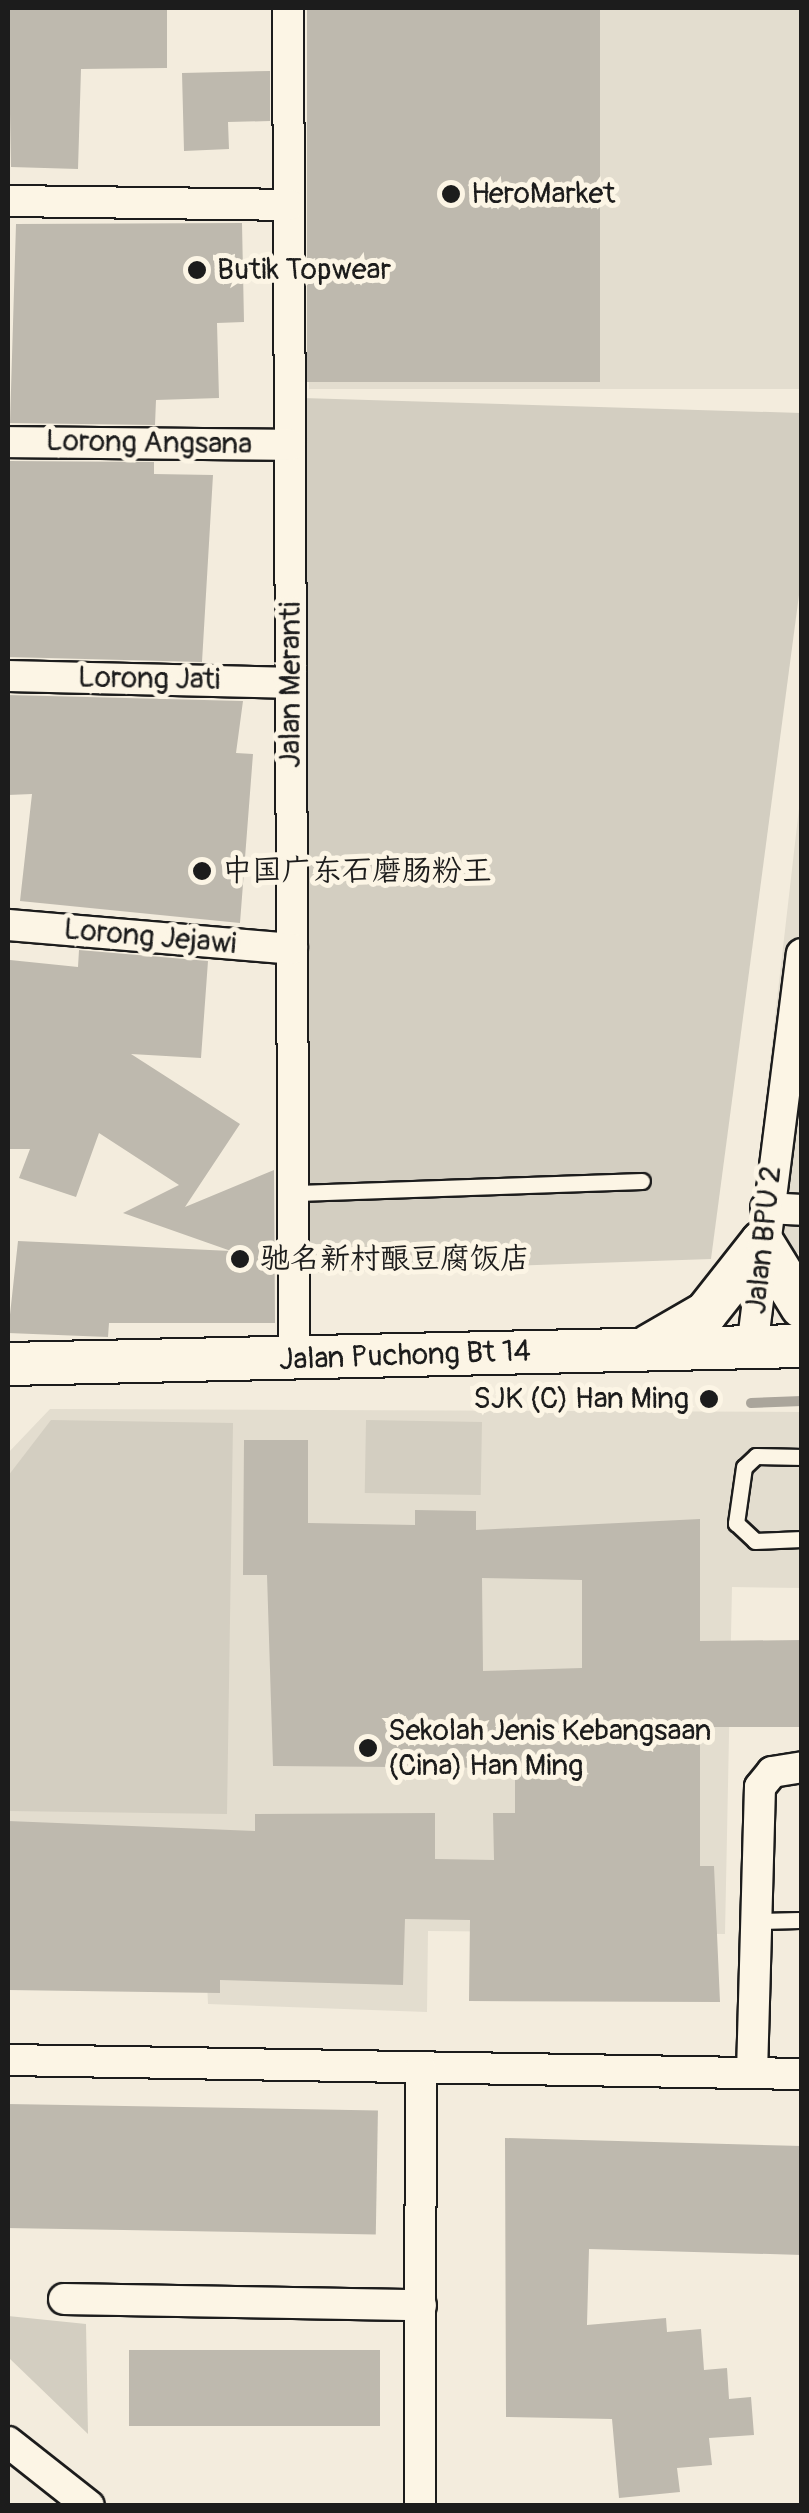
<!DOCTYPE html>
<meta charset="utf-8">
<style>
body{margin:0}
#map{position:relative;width:809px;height:2513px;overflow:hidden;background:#f3ecdd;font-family:Pangolin,"LXGW WenKai TC",sans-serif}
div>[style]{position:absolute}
.built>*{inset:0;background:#e3ddcf;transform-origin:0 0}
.green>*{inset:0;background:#d3cec1;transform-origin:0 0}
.stream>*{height:10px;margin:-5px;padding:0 5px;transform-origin:5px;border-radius:5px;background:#aaa59b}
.building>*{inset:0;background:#beb9ae;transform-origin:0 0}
.roads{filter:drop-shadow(2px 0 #1c1c1c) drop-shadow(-2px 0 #1c1c1c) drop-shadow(0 2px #1c1c1c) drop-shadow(0 -2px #1c1c1c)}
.lane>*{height:15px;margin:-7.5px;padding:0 7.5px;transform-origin:7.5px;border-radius:7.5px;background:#fcf5e5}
.street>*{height:30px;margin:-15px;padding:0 15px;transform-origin:15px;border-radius:15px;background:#fcf5e5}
.secondary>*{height:42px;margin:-21px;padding:0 21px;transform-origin:21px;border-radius:21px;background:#fcf5e5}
.dots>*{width:28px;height:28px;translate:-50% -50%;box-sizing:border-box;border:5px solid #fcf5e5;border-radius:50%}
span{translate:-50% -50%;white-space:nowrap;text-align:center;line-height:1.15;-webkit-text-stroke:10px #fcf5e5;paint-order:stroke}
.poi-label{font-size:30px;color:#1c1c1c}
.left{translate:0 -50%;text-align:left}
.right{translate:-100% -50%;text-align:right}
.street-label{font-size:30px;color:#1c1c1c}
.frame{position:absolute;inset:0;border:10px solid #1c1c1c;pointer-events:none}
</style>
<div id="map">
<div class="built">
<i style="left:309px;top:8px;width:492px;height:381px"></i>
<i style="clip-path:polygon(801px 791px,801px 1253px,748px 1252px)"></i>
<i style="clip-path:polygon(50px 1409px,801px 1412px,801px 1588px,732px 1587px,725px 1934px,428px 1931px,427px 2012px,208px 2004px,204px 1913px,8px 1908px,8px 1453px)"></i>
</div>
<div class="green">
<i style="clip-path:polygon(302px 398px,801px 413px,801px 580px,711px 1259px,308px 1273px)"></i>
<i style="clip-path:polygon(51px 1420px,233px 1423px,227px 1814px,8px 1811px,8px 1476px)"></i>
<i style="left:366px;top:1420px;width:116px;height:73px;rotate:1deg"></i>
<i style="clip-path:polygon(8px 2316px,86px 2324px,88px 2434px,8px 2357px)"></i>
</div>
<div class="stream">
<i style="left:751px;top:1403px;width:51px;rotate:-2.2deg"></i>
</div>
<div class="building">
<i style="clip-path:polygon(8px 8px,167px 8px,167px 68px,81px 69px,78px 169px,11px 167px)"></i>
<i style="left:307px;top:8px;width:293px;height:374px"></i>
<i style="clip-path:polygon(270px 71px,270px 121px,228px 122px,229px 149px,184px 151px,182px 73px)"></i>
<i style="clip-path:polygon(242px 223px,244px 322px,217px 323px,219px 398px,156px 400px,155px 425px,10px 423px,16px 224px)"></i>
<i style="clip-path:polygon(9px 461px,154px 462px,154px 474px,213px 475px,202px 662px,8px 657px)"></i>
<i style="clip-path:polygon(8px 695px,243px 701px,236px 753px,253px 754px,240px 923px,20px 901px,32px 794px,8px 795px)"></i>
<i style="clip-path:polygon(79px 950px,208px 961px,201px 1058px,131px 1054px,240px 1124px,185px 1207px,274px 1170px,275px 1323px,109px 1323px,108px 1337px,8px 1333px,18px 1241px,231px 1251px,123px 1213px,179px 1185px,99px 1133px,76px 1197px,19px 1178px,30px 1149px,8px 1149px,10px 960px,78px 967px)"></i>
<i style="clip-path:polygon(evenodd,244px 1440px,308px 1440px,308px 1523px,415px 1525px,415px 1510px,476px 1511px,476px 1530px,700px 1519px,700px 1641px,802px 1640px,802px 1727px,700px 1727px,700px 1866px,714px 1866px,720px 2002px,469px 2001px,470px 1920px,405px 1919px,403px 1985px,220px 1980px,220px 1993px,8px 1990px,8px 1821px,255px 1831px,255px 1814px,435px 1813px,435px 1859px,494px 1860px,493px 1813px,515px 1813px,515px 1768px,273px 1766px,267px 1575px,243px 1575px,244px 1440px,482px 1578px,582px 1580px,582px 1668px,483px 1671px,482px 1578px)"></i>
<i style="left:8px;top:2104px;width:370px;height:124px;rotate:1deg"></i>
<i style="clip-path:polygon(505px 2138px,802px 2146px,802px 2255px,589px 2249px,587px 2325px,666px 2318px,667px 2332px,701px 2329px,704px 2370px,727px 2368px,729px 2399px,751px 2397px,754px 2435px,709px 2438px,712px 2465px,677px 2468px,680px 2492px,619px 2498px,612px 2419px,506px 2417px)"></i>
<i style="left:129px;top:2350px;width:251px;height:76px"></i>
</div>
<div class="roads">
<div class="lane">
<i style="left:298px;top:1193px;width:344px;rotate:-2deg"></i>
<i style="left:802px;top:1457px;width:46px;rotate:-178.8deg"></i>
<i style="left:756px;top:1456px;width:16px;rotate:137deg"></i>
<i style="left:744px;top:1467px;width:57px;rotate:98.1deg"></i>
<i style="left:736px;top:1523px;width:26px;rotate:43deg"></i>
<i style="left:755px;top:1541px;width:47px;rotate:-2.4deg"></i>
<i style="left:757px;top:1921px;width:45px;rotate:-1.3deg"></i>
</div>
<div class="street">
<i style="left:288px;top:8px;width:1354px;rotate:89.75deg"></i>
<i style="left:8px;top:201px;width:281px;rotate:0.8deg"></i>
<i style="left:8px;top:442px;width:282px;rotate:0.6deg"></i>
<i style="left:8px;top:676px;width:283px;rotate:1.4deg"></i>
<i style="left:8px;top:925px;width:285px;rotate:4.8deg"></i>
<i style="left:766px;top:1208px;width:36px;rotate:3deg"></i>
<i style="left:752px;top:1348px;width:397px;rotate:-82.8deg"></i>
<i style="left:8px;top:2060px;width:794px;rotate:1.01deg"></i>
<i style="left:752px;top:2073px;width:286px;rotate:-88.4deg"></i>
<i style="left:760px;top:1787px;width:19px;rotate:-51deg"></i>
<i style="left:772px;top:1772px;width:30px;rotate:-9deg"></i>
<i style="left:64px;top:2299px;width:357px;rotate:1deg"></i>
<i style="left:8px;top:2442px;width:103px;rotate:38.3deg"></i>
<i style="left:420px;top:2506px;width:437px;rotate:-89.9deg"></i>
</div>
<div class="secondary">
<i style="left:649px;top:1346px;width:66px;rotate:-30.1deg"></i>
<i style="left:706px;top:1313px;width:90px;rotate:-51.7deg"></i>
<i style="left:762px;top:1242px;width:76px;rotate:58.4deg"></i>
<i style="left:8px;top:1364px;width:794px;rotate:-1.3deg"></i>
</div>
</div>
<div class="dots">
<i style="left:451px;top:194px;background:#1c1c1c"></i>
<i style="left:197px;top:270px;background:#1c1c1c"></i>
<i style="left:202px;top:871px;background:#1c1c1c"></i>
<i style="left:240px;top:1259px;background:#1c1c1c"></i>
<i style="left:709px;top:1399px;background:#1c1c1c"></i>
<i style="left:368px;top:1748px;background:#1c1c1c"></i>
</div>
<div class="poi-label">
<span class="left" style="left:471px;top:194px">HeroMarket</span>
<span class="left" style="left:217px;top:270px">Butik Topwear</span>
<span class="left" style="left:222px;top:871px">中国广东石磨肠粉王</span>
<span class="left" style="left:260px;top:1259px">驰名新村酿豆腐饭店</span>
<span class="right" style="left:689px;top:1399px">SJK (C) Han Ming</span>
<span class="left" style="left:388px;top:1748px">Sekolah Jenis Kebangsaan<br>(Cina) Han Ming</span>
</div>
<div class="street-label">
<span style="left:149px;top:443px;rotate:1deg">Lorong Angsana</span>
<span style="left:149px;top:679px;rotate:1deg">Lorong Jati</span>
<span style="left:291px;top:685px;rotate:-90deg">Jalan Meranti</span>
<span style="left:150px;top:937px;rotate:5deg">Lorong Jejawi</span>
<span style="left:764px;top:1240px;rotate:-84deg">Jalan BPU 2</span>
<span style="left:405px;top:1356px;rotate:-2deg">Jalan Puchong Bt 14</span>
</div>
<div class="frame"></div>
</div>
